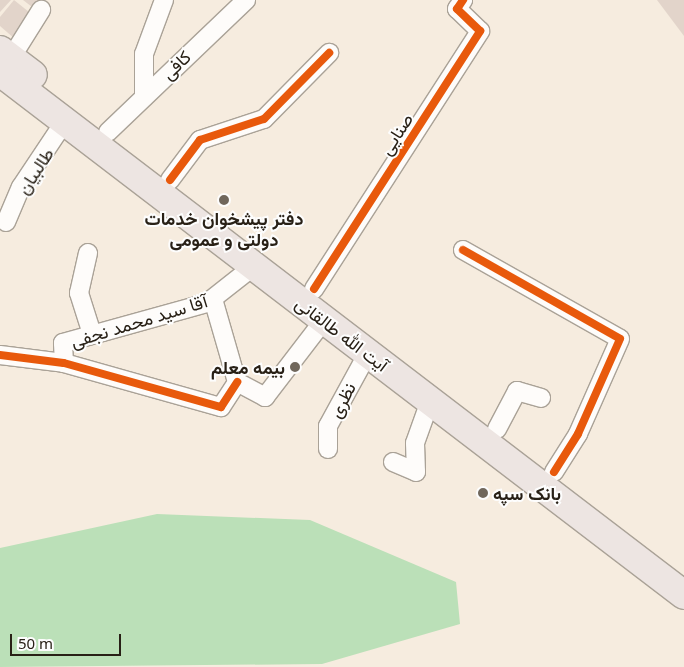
<!DOCTYPE html>
<meta charset="utf-8">
<style>
body{margin:0}
#map{position:relative;width:684px;height:667px;overflow:hidden;background:#f6ecdf;font-family:"Noto Sans",Vazirmatn,sans-serif}
div>[style]{position:absolute}
.forest>*{inset:0;background:#bbe0b8}
.building>*{inset:0;background:#e2d4ca}
.roads{filter:drop-shadow(1px 0 #aaa297) drop-shadow(-1px 0 #aaa297) drop-shadow(0 1px #aaa297) drop-shadow(0 -1px #aaa297)}
.minor>*{height:18px;margin:-9px;padding:0 9px;transform-origin:9px;border-radius:9px;background:#fefcfa}
.primary>*{height:28px;margin:-14px;padding:0 14px;transform-origin:14px;border-radius:14px;background:#ede5e2}
.cycleway>*{height:8px;margin:-4px;padding:0 4px;transform-origin:4px;border-radius:4px;background:#e8590c}
.dots>*{width:14px;height:14px;translate:-50% -50%;box-sizing:border-box;border:2px solid #fdfdfd;border-radius:50%}
span{translate:-50% -50%;white-space:nowrap;text-align:center;line-height:1.15;-webkit-text-stroke:4px #fdfdfd;paint-order:stroke}
.street-label{font-size:18px;color:#282016}
.poi-label{font-size:18px;color:#282016;font-weight:700}
.right{translate:-100% -50%;text-align:right}
.left{translate:0 -50%;text-align:left}
.scale{position:absolute;left:10px;top:634px;width:111px;height:22px;box-sizing:border-box;border:2px solid #282016;border-top:0;padding-left:6px;font-size:15px;line-height:18px;white-space:nowrap;color:#282016;-webkit-text-stroke:4px #fdfdfd;paint-order:stroke}
</style>
<div id="map">
<div class="forest">
<i style="clip-path:polygon(157px 514px,310px 520px,456px 582px,460px 624px,322px 664px,0 667px,0 548px)"></i>
</div>
<div class="building">
<i style="clip-path:polygon(0 0,11px 0,0 12px)"></i>
<i style="clip-path:polygon(14px 0,34px 16px,15px 39px,0 26px,0 17px)"></i>
<i style="clip-path:polygon(23px 0,45px 0,36px 10px)"></i>
<i style="clip-path:polygon(657px 0,684px 0,684px 36px)"></i>
</div>
<div class="roads">
<div class="minor">
<i style="left:11px;top:58px;width:57px;rotate:-58deg"></i>
<i style="left:144px;top:97px;width:43px;rotate:-90deg"></i>
<i style="left:144px;top:54px;width:58px;rotate:-69.7deg"></i>
<i style="left:108px;top:132px;width:191px;rotate:-43.7deg"></i>
<i style="left:170px;top:180px;width:50px;rotate:-53.1deg"></i>
<i style="left:200px;top:140px;width:67px;rotate:-18.2deg"></i>
<i style="left:264px;top:119px;width:93px;rotate:-45.4deg"></i>
<i style="left:6px;top:222px;width:38px;rotate:-67deg"></i>
<i style="left:21px;top:187px;width:79px;rotate:-56.3deg"></i>
<i style="left:463px;top:250px;width:180px;rotate:29.5deg"></i>
<i style="left:620px;top:339px;width:104px;rotate:113.9deg"></i>
<i style="left:578px;top:434px;width:45px;rotate:122.3deg"></i>
<i style="left:88px;top:253px;width:41px;rotate:102.7deg"></i>
<i style="left:79px;top:293px;width:43px;rotate:72.4deg"></i>
<i style="left:314px;top:289px;width:307px;rotate:-57.2deg"></i>
<i style="left:480px;top:31px;width:32px;rotate:-136deg"></i>
<i style="left:457px;top:9px;width:11px;rotate:-56deg"></i>
<i style="left:213px;top:299px;width:86px;rotate:73.9deg"></i>
<i style="left:237px;top:382px;width:32px;rotate:28deg"></i>
<i style="left:265px;top:397px;width:97px;rotate:-52.5deg"></i>
<i style="left:0;top:355px;width:64px;rotate:7.1deg"></i>
<i style="left:64px;top:363px;width:163px;rotate:15.7deg"></i>
<i style="left:221px;top:407px;width:30px;rotate:-57deg"></i>
<i style="left:64px;top:363px;width:20px;rotate:-93deg"></i>
<i style="left:63px;top:343px;width:149px;rotate:-15.5deg"></i>
<i style="left:207px;top:303px;width:60px;rotate:-38.2deg"></i>
<i style="left:497px;top:429px;width:43px;rotate:-62.2deg"></i>
<i style="left:517px;top:391px;width:25px;rotate:16deg"></i>
<i style="left:328px;top:449px;width:23px;rotate:-90deg"></i>
<i style="left:328px;top:426px;width:83px;rotate:-61.3deg"></i>
<i style="left:393px;top:462px;width:25px;rotate:23deg"></i>
<i style="left:416px;top:472px;width:29px;rotate:-92deg"></i>
<i style="left:415px;top:443px;width:45px;rotate:-70.3deg"></i>
</div>
<div class="primary">
<i style="left:0;top:50px;width:41px;rotate:37.1deg"></i>
<i style="left:0;top:72px;width:861px;rotate:37.4deg"></i>
</div>
</div>
<div class="cycleway">
<i style="left:170px;top:180px;width:50px;rotate:-53.1deg"></i>
<i style="left:200px;top:140px;width:67px;rotate:-18.2deg"></i>
<i style="left:264px;top:119px;width:93px;rotate:-45.4deg"></i>
<i style="left:463px;top:250px;width:180px;rotate:29.5deg"></i>
<i style="left:620px;top:339px;width:104px;rotate:113.9deg"></i>
<i style="left:578px;top:434px;width:45px;rotate:122.3deg"></i>
<i style="left:314px;top:289px;width:307px;rotate:-57.2deg"></i>
<i style="left:480px;top:31px;width:32px;rotate:-136deg"></i>
<i style="left:457px;top:9px;width:11px;rotate:-56deg"></i>
<i style="left:0;top:355px;width:64px;rotate:7.1deg"></i>
<i style="left:64px;top:363px;width:163px;rotate:15.7deg"></i>
<i style="left:221px;top:407px;width:30px;rotate:-57deg"></i>
</div>
<div class="dots">
<i style="left:224px;top:200px;background:#70675c"></i>
<i style="left:295px;top:367px;background:#70675c"></i>
<i style="left:483px;top:493px;background:#70675c"></i>
</div>
<div class="street-label">
<span style="left:176px;top:65px;rotate:-44deg">کافی</span>
<span style="left:396px;top:134px;rotate:-57deg">صنایی</span>
<span style="left:35px;top:171px;rotate:-57deg">طالبیان</span>
<span style="left:139px;top:321px;rotate:-17deg">آقا سید محمد نجفی</span>
<span style="left:342px;top:334px;rotate:37deg">آیت الله طالقانی</span>
<span style="left:342px;top:400px;rotate:-63deg">نظری</span>
</div>
<div class="poi-label">
<span style="left:224px;top:229px">دفتر پیشخوان خدمات<br>دولتی و عمومی</span>
<span class="right" style="left:285px;top:367px">بیمه معلم</span>
<span class="left" style="left:493px;top:493px">بانک سپه</span>
</div>
<div class="scale">50 m</div>
</div>
